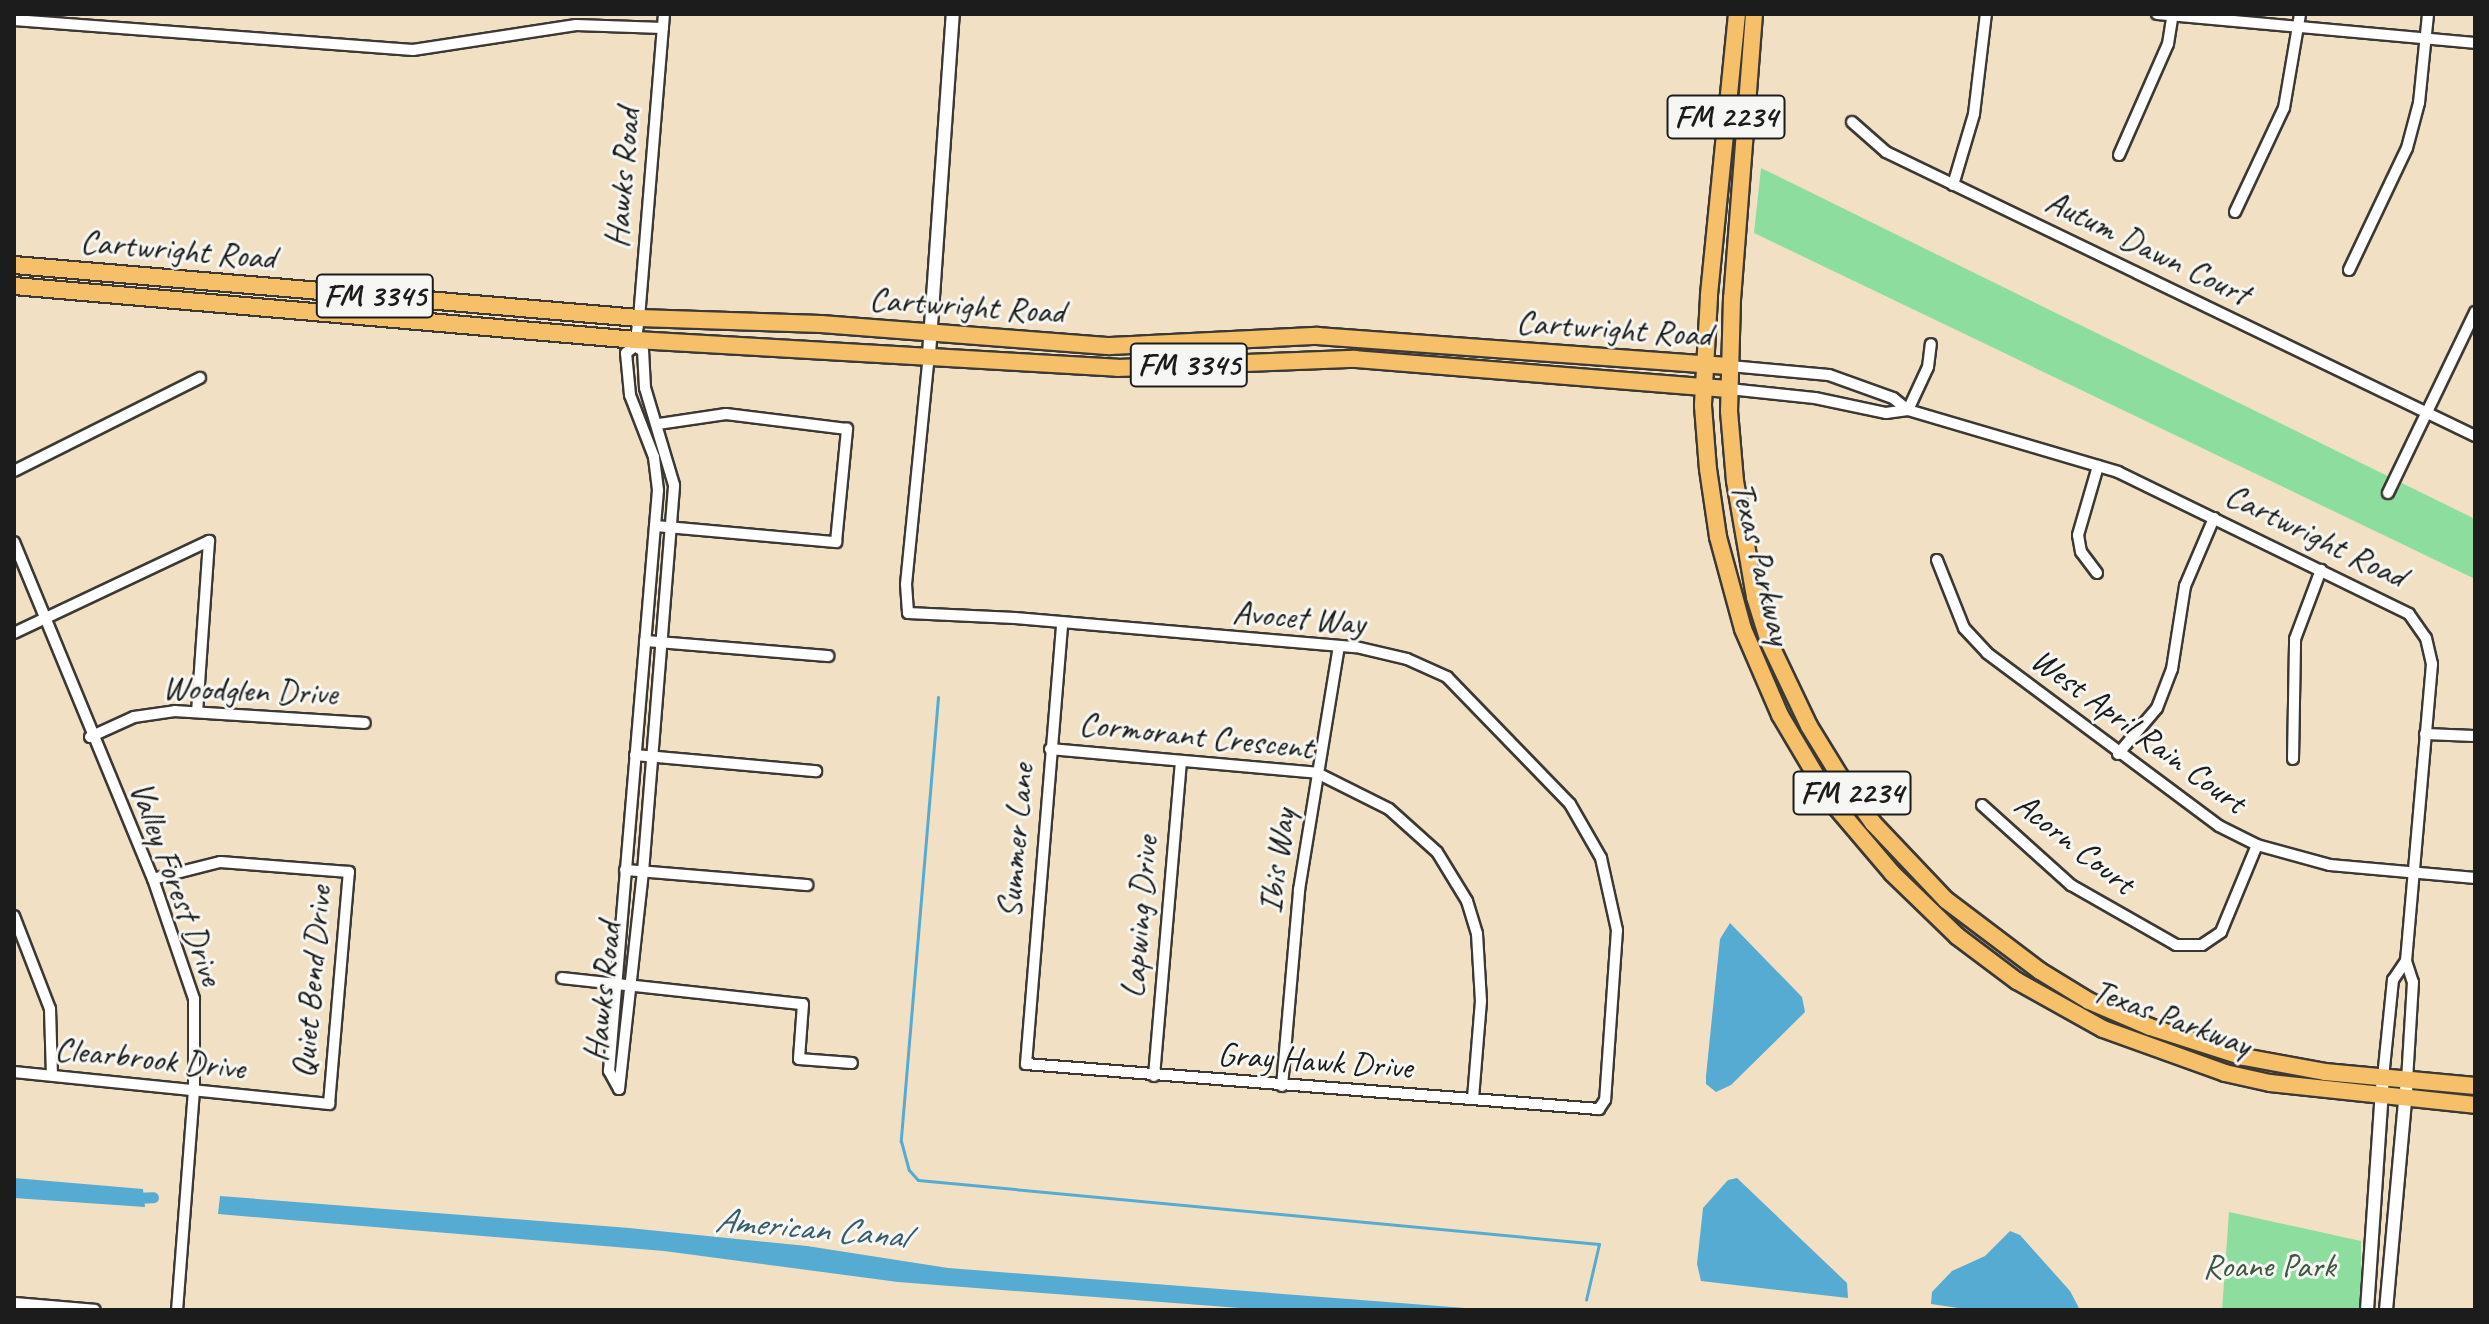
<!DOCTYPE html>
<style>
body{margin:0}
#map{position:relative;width:2489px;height:1324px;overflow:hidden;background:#f2e0c5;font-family:Caveat,sans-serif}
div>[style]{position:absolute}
.green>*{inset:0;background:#8dde9e}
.water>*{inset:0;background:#55abd1}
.stream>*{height:3px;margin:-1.5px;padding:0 1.5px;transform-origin:1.5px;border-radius:1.5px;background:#55abd1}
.canal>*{height:11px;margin:-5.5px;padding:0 5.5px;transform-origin:5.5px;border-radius:5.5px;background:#55abd1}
.roads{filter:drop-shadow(2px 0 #3c3935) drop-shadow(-2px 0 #3c3935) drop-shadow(0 2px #3c3935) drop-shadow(0 -2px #3c3935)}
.minor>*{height:10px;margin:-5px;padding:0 5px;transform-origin:5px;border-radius:5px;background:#fff}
.tertiary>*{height:12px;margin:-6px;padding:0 6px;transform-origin:6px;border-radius:6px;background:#fff}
.primary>*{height:16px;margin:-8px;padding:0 8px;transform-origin:8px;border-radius:8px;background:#f6c06b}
span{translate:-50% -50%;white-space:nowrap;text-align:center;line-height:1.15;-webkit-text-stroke:6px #f6f6f2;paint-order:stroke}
.shield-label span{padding:2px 6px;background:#f6f6f2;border:2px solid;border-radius:6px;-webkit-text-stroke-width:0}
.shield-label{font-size:32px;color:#1c1c1c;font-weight:700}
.street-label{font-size:34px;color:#1c1c1c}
.park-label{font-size:34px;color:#3e5643}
.water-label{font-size:36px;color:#365c6d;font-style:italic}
.frame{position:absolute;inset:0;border:16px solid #1c1c1c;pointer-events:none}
</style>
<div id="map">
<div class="green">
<i style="clip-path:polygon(1761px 168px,2475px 519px,2475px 579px,1754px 233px)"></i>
<i style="clip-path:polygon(2229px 1212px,2361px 1241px,2361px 1310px,2222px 1310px)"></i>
</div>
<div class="water">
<i style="clip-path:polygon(1730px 923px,1802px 997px,1805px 1012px,1731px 1085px,1716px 1092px,1706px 1084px,1706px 1076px,1720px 939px)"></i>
<i style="clip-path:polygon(14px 1178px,143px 1189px,145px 1207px,14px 1198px)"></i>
<i style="clip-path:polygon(1737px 1178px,1847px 1283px,1848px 1298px,1701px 1281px,1697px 1264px,1703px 1208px,1728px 1180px)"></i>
<i style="clip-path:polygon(220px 1196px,629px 1228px,807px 1246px,948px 1268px,1491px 1310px,1266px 1310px,898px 1282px,664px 1251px,218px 1214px)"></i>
<i style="clip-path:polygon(2010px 1231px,2020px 1235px,2070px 1291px,2080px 1310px,1972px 1310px,1931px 1304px,1932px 1292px,1952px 1271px,1985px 1256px)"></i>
</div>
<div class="stream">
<i style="left:938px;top:697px;width:446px;rotate:94.8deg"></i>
<i style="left:901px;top:1141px;width:30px;rotate:75deg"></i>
<i style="left:909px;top:1170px;width:13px;rotate:48deg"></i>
<i style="left:918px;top:1180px;width:684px;rotate:5.37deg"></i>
<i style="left:1599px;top:1244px;width:57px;rotate:103.1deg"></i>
</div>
<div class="canal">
<i style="left:130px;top:1198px;width:23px;rotate:-2deg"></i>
</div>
<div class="roads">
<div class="minor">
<i style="left:2157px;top:14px;width:319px;rotate:5.2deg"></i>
<i style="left:14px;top:20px;width:400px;rotate:4.3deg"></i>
<i style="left:413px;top:50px;width:165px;rotate:-8.7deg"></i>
<i style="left:576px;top:25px;width:87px;rotate:2deg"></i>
<i style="left:1852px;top:122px;width:45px;rotate:41.4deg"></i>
<i style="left:1886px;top:152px;width:654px;rotate:25.74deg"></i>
<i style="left:2119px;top:155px;width:121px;rotate:-66.2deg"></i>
<i style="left:2168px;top:44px;width:30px;rotate:-81deg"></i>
<i style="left:1953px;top:185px;width:74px;rotate:-73.5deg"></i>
<i style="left:1974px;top:114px;width:101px;rotate:-83.2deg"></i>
<i style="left:2235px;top:212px;width:115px;rotate:-64.8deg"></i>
<i style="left:2284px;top:108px;width:95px;rotate:-80.3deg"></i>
<i style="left:2349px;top:270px;width:135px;rotate:-64.6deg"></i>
<i style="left:2407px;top:148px;width:47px;rotate:-75.1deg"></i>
<i style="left:2419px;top:103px;width:89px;rotate:-84.2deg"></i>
<i style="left:929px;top:354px;width:231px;rotate:95.7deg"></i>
<i style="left:906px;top:584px;width:29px;rotate:86deg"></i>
<i style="left:908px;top:613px;width:107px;rotate:2.7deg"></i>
<i style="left:1015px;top:618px;width:342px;rotate:4.9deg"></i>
<i style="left:1356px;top:647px;width:52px;rotate:13.2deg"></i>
<i style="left:1407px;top:659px;width:44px;rotate:24.2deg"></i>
<i style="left:1447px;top:677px;width:177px;rotate:45.9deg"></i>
<i style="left:1570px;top:804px;width:62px;rotate:60.1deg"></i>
<i style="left:1601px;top:858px;width:74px;rotate:77.5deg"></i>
<i style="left:1617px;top:930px;width:170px;rotate:94deg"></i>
<i style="left:1605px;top:1100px;width:11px;rotate:124deg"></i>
<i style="left:1599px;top:1109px;width:575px;rotate:-175.51deg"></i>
<i style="left:1026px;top:1064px;width:442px;rotate:-85.3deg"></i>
<i style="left:1730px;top:366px;width:99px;rotate:5.2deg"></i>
<i style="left:1829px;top:375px;width:68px;rotate:19.8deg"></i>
<i style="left:1893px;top:398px;width:19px;rotate:39deg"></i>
<i style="left:1908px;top:410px;width:219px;rotate:16.4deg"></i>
<i style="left:2118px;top:472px;width:324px;rotate:26deg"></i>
<i style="left:2409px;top:614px;width:29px;rotate:55deg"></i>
<i style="left:2426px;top:638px;width:27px;rotate:77deg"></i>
<i style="left:2432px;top:664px;width:298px;rotate:95deg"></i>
<i style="left:2406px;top:961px;width:22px;rotate:72deg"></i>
<i style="left:2413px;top:982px;width:98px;rotate:93.5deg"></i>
<i style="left:1729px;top:389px;width:86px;rotate:6deg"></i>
<i style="left:1815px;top:398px;width:73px;rotate:11.9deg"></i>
<i style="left:1886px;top:413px;width:22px;rotate:-8deg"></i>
<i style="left:1908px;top:410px;width:47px;rotate:-65.1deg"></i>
<i style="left:1928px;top:367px;width:23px;rotate:-83deg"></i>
<i style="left:14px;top:471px;width:208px;rotate:-26.6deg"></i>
<i style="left:2388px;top:493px;width:201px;rotate:-64.3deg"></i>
<i style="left:655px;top:526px;width:182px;rotate:5.1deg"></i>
<i style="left:836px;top:542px;width:114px;rotate:-84.4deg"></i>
<i style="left:847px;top:429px;width:122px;rotate:-172.9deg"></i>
<i style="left:726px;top:414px;width:69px;rotate:171.6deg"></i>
<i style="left:14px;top:542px;width:365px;rotate:67.6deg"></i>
<i style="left:153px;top:879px;width:127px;rotate:71.1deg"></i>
<i style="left:194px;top:999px;width:91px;rotate:90deg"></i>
<i style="left:194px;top:1090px;width:221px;rotate:94.4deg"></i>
<i style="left:1937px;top:560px;width:73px;rotate:68.3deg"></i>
<i style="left:1964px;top:628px;width:34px;rotate:47deg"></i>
<i style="left:1987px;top:653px;width:289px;rotate:36.7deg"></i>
<i style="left:2219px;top:826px;width:42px;rotate:26.6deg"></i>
<i style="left:2257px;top:845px;width:76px;rotate:15.3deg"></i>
<i style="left:2330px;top:865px;width:146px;rotate:5.1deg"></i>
<i style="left:2097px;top:573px;width:26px;rotate:-127deg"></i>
<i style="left:2081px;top:552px;width:17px;rotate:-100deg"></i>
<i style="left:2078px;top:535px;width:72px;rotate:-73.8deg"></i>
<i style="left:14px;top:633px;width:216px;rotate:-25.3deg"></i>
<i style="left:209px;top:541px;width:170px;rotate:94deg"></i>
<i style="left:645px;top:641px;width:184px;rotate:4.7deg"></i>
<i style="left:2425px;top:734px;width:50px;rotate:2.3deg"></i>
<i style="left:90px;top:737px;width:48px;rotate:-24.4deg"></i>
<i style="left:134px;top:717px;width:41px;rotate:-8.3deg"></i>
<i style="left:175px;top:711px;width:190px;rotate:3.6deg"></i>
<i style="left:1050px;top:749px;width:268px;rotate:5.1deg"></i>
<i style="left:1317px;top:773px;width:80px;rotate:26.6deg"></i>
<i style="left:1389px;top:809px;width:64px;rotate:41.9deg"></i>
<i style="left:1437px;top:852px;width:57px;rotate:58.5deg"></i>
<i style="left:1467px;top:901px;width:34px;rotate:73deg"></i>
<i style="left:1477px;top:934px;width:67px;rotate:86.6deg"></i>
<i style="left:1481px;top:1001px;width:98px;rotate:94.7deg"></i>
<i style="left:2118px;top:754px;width:60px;rotate:-49.7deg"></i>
<i style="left:2157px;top:708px;width:42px;rotate:-69deg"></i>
<i style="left:2172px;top:669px;width:84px;rotate:-81.1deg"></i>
<i style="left:2185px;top:586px;width:74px;rotate:-66.9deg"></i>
<i style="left:635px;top:755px;width:182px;rotate:5.1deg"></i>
<i style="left:2293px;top:759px;width:120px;rotate:-89deg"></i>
<i style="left:2295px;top:639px;width:74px;rotate:-69.4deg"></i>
<i style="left:1982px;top:805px;width:120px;rotate:42deg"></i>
<i style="left:2071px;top:885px;width:121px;rotate:29.7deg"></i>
<i style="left:2176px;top:945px;width:26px"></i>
<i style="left:2202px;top:945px;width:23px;rotate:-34deg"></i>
<i style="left:2221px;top:932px;width:94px;rotate:-67.5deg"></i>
<i style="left:625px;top:870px;width:183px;rotate:4.7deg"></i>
<i style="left:14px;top:916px;width:100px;rotate:68.8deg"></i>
<i style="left:50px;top:1009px;width:66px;rotate:88.3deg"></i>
<i style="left:562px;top:978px;width:242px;rotate:6.2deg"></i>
<i style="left:803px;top:1004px;width:55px;rotate:94.2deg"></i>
<i style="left:799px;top:1059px;width:53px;rotate:4.3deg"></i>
<i style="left:14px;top:1072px;width:317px;rotate:5.8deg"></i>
<i style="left:329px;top:1104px;width:233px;rotate:-85.1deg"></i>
<i style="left:349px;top:872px;width:129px;rotate:-175.6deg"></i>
<i style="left:220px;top:862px;width:69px;rotate:165.8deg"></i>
<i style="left:1154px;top:1076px;width:315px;rotate:-85.1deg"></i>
<i style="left:2383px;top:1078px;width:99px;rotate:-84.2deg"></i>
<i style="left:2393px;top:980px;width:23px;rotate:-56deg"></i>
<i style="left:1282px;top:1086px;width:197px;rotate:-85deg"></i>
<i style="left:1299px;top:890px;width:247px;rotate:-80.7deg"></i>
<i style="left:619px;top:1089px;width:21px;rotate:-119deg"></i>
<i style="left:609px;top:1071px;width:583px;rotate:-85.18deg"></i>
<i style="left:658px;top:490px;width:33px;rotate:-97deg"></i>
<i style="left:654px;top:457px;width:66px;rotate:-111.2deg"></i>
<i style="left:630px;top:395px;width:42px;rotate:-95.4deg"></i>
<i style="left:626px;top:353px;width:11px;rotate:-38deg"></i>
<i style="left:635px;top:346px;width:28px;rotate:-82deg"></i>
<i style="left:639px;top:318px;width:305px;rotate:-85.3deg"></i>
<i style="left:619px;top:1089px;width:218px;rotate:-83.7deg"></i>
<i style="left:643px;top:872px;width:388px;rotate:-85.4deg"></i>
<i style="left:674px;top:485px;width:101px;rotate:-106.6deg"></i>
<i style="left:645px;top:388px;width:37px;rotate:-93deg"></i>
<i style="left:643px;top:351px;width:9px;rotate:-148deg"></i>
<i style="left:14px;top:1303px;width:81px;rotate:4.9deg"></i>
</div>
<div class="tertiary">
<i style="left:929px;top:354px;width:341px;rotate:-86deg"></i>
<i style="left:2367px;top:1310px;width:233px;rotate:-86.1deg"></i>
<i style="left:2386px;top:1310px;width:231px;rotate:-84.8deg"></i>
</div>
<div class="primary">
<i style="left:1737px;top:14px;width:284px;rotate:95.7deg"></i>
<i style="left:1709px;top:297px;width:109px;rotate:93.2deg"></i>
<i style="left:1703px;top:406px;width:63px;rotate:85.5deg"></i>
<i style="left:1708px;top:469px;width:69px;rotate:81.6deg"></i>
<i style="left:1718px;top:537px;width:95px;rotate:74.8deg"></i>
<i style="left:1743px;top:629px;width:94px;rotate:66.7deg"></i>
<i style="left:1780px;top:715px;width:100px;rotate:59.3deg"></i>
<i style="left:1831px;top:801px;width:94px;rotate:49.7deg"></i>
<i style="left:1892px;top:873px;width:91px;rotate:44.1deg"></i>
<i style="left:1957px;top:936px;width:75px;rotate:36.9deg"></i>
<i style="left:2017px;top:981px;width:98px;rotate:29.2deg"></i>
<i style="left:2103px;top:1029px;width:130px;rotate:19.8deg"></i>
<i style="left:2225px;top:1073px;width:46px;rotate:12.5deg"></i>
<i style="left:2270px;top:1083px;width:206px;rotate:6.1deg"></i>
<i style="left:1754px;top:14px;width:285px;rotate:94.4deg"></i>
<i style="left:1732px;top:298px;width:113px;rotate:91.5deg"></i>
<i style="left:1729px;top:411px;width:70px;rotate:85.1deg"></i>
<i style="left:1735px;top:481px;width:118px;rotate:80.2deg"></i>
<i style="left:1755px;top:597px;width:47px;rotate:72.7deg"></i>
<i style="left:1769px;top:642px;width:93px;rotate:64.5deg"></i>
<i style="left:1809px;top:726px;width:61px;rotate:58.4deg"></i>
<i style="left:1841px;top:778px;width:55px;rotate:54.6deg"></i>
<i style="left:1873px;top:823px;width:106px;rotate:46.5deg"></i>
<i style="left:1946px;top:900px;width:118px;rotate:37.1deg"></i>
<i style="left:2040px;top:971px;width:57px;rotate:31.5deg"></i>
<i style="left:2089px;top:1001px;width:66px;rotate:23.1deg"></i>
<i style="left:2150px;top:1027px;width:99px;rotate:17.7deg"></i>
<i style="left:2244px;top:1057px;width:82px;rotate:10.5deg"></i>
<i style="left:2325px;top:1072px;width:151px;rotate:5.3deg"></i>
<i style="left:14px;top:265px;width:627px;rotate:4.85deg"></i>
<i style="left:639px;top:318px;width:182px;rotate:1.9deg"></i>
<i style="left:821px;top:324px;width:290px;rotate:4.4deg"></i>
<i style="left:1110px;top:346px;width:208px;rotate:-2.8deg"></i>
<i style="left:1318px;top:336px;width:413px;rotate:4.2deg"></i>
<i style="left:14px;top:286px;width:624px;rotate:4.96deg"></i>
<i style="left:636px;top:340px;width:482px;rotate:3.3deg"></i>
<i style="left:1117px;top:368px;width:238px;rotate:-2.2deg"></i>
<i style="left:1355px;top:359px;width:375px;rotate:4.6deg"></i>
</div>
</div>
<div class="shield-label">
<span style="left:1726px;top:117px">FM 2234</span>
<span style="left:375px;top:296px">FM 3345</span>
<span style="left:1189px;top:365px">FM 3345</span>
<span style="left:1852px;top:793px">FM 2234</span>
</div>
<div class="street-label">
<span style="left:622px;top:178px;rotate:-85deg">Hawks Road</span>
<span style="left:2148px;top:247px;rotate:26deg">Autum Dawn Court</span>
<span style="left:178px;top:249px;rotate:5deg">Cartwright Road</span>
<span style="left:967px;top:305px;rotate:4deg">Cartwright Road</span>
<span style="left:1614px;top:328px;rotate:4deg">Cartwright Road</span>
<span style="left:2316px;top:535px;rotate:26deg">Cartwright Road</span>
<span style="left:1762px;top:563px;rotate:76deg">Texas Parkway</span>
<span style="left:1299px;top:617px;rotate:5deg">Avocet Way</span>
<span style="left:250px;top:690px;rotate:2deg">Woodglen Drive</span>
<span style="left:2139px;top:730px;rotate:36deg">West April Rain Court</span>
<span style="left:1196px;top:735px;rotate:6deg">Cormorant Crescent</span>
<span style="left:1015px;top:841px;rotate:-85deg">Summer Lane</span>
<span style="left:2075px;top:843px;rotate:38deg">Acorn Court</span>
<span style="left:1276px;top:861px;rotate:-82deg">Ibis Way</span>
<span style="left:177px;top:883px;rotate:70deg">Valley Forest Drive</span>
<span style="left:1139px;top:917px;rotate:-85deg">Lapwing Drive</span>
<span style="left:311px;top:982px;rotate:-85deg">Quiet Bend Drive</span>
<span style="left:602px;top:992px;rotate:-84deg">Hawks Road</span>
<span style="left:2172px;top:1017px;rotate:20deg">Texas Parkway</span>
<span style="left:150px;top:1058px;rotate:6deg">Clearbrook Drive</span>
<span style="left:1315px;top:1060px;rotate:4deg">Gray Hawk Drive</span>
</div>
<div class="park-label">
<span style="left:2269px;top:1266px">Roane Park</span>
</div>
<div class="water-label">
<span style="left:811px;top:1228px;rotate:5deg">American Canal</span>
</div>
<div class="frame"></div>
</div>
